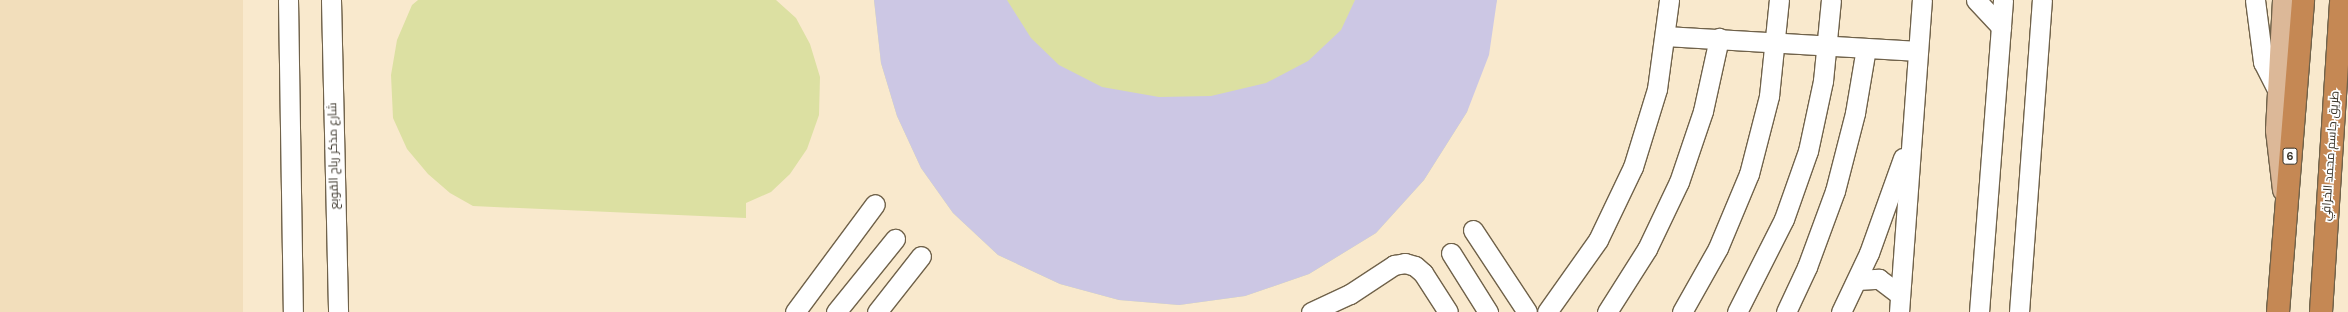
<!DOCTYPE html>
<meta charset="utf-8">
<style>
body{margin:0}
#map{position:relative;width:2348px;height:312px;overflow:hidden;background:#f9e9cd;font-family:"DM Sans",Cairo,sans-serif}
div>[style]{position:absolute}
.built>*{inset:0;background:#f2debb;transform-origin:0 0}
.green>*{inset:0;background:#dce0a2}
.building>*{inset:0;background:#ccc7e4}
.roads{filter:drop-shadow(1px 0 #70624a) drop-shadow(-1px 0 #70624a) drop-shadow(0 1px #70624a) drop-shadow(0 -1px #70624a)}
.minor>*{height:19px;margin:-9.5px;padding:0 9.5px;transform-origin:9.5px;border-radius:9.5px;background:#fff}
.major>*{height:22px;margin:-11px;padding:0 11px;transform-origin:11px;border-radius:11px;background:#dcb898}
.highway>*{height:22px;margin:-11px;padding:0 11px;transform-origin:11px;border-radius:11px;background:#c58854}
span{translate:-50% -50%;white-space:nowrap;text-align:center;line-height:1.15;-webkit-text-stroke:3.5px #fff;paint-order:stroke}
.shield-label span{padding:1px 3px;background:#fff;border:1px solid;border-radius:3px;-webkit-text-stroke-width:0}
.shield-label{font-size:11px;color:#383227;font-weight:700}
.street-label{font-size:12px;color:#383227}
</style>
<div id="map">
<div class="built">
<i style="left:0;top:0;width:243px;height:312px"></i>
</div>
<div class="green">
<i style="clip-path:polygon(418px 0,776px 0,796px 18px,810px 44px,820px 77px,819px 115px,807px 149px,790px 174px,771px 192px,746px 203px,746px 218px,473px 206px,450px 193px,428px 174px,407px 149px,393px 118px,391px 75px,397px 40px,412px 5px)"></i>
<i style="clip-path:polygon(874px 0,1497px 0,1467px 112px,1424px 180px,1376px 233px,1309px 274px,1245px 296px,1179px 305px,1119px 300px,1060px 284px,998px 255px,953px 213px,921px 168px,897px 116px,881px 63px)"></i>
</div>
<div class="building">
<i style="clip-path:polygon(874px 0,1007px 0,1031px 38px,1059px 65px,1102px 87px,1159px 97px,1211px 96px,1266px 83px,1308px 61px,1341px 30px,1355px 0,1497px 0,1489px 55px,1467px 112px,1424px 180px,1376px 233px,1309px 274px,1245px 296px,1179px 305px,1119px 300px,1060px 284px,998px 255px,953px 213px,921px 168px,897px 116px,881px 63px)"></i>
</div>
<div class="roads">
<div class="minor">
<i style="left:288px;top:0;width:312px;rotate:89.1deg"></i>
<i style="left:331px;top:0;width:312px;rotate:88.7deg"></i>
<i style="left:1976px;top:0;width:37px;rotate:47deg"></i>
<i style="left:2255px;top:0;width:63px;rotate:82.6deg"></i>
<i style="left:2263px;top:62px;width:35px;rotate:63deg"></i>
<i style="left:1666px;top:36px;width:252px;rotate:3.4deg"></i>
<i style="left:1473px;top:230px;width:98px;rotate:56.6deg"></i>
<i style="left:1451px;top:253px;width:70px;rotate:57.9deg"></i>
<i style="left:1857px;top:280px;width:22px;rotate:-3deg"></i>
<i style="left:1879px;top:279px;width:26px;rotate:37deg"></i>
<i style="left:795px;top:312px;width:134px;rotate:-53.5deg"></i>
<i style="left:836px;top:312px;width:94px;rotate:-51.1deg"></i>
<i style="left:877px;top:312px;width:71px;rotate:-51.8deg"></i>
<i style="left:1311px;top:312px;width:43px;rotate:-24.8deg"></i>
<i style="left:1350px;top:294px;width:53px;rotate:-33.4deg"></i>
<i style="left:1394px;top:265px;width:11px;rotate:-10deg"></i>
<i style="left:1405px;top:263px;width:10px;rotate:17deg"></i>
<i style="left:1415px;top:266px;width:11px;rotate:41deg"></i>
<i style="left:1423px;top:273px;width:46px;rotate:57.3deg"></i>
<i style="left:1547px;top:312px;width:88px;rotate:-54.7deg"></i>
<i style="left:1598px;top:240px;width:81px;rotate:-64.4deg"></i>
<i style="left:1633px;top:167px;width:82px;rotate:-72.9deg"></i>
<i style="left:1657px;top:89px;width:90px;rotate:-82.3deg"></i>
<i style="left:1607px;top:312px;width:75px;rotate:-57.6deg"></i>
<i style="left:1647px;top:249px;width:74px;rotate:-64.5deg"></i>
<i style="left:1679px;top:182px;width:75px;rotate:-71.3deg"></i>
<i style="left:1703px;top:111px;width:75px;rotate:-77.6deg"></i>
<i style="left:1682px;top:312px;width:73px;rotate:-60.6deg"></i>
<i style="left:1718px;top:248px;width:80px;rotate:-67.3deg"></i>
<i style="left:1749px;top:174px;width:81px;rotate:-75.6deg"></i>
<i style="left:1769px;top:96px;width:97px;rotate:-84.1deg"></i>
<i style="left:1737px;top:312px;width:104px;rotate:-63.2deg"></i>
<i style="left:1784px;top:219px;width:72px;rotate:-70.6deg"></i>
<i style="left:1808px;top:151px;width:72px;rotate:-77.9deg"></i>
<i style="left:1823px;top:81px;width:81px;rotate:-84.4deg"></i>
<i style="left:1786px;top:312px;width:50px;rotate:-65deg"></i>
<i style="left:1807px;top:267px;width:81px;rotate:-69.8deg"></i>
<i style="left:1835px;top:191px;width:81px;rotate:-75.6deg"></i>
<i style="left:1855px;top:113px;width:66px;rotate:-80.4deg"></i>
<i style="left:1841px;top:312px;width:65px;rotate:-64.6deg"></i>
<i style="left:1869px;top:253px;width:101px;rotate:-70.3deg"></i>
<i style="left:1899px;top:312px;width:313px;rotate:-85.8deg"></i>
<i style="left:1979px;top:312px;width:313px;rotate:-85.6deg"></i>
<i style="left:2019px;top:312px;width:313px;rotate:-85.8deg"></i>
</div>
<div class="major">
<i style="left:2284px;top:190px;width:60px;rotate:-96.7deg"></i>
<i style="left:2277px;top:130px;width:130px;rotate:-86.9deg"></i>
</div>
<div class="highway">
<i style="left:2278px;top:312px;width:313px;rotate:-85.4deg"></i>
<i style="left:2321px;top:312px;width:313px;rotate:-86.3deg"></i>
</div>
</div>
<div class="shield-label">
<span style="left:2290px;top:156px">6</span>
</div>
<div class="street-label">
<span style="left:334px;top:156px;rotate:-91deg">شارع مذكر رباح القوبع</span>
<span style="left:2331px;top:156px;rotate:-86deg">طريق جاسم محمد الخرافي</span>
</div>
</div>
